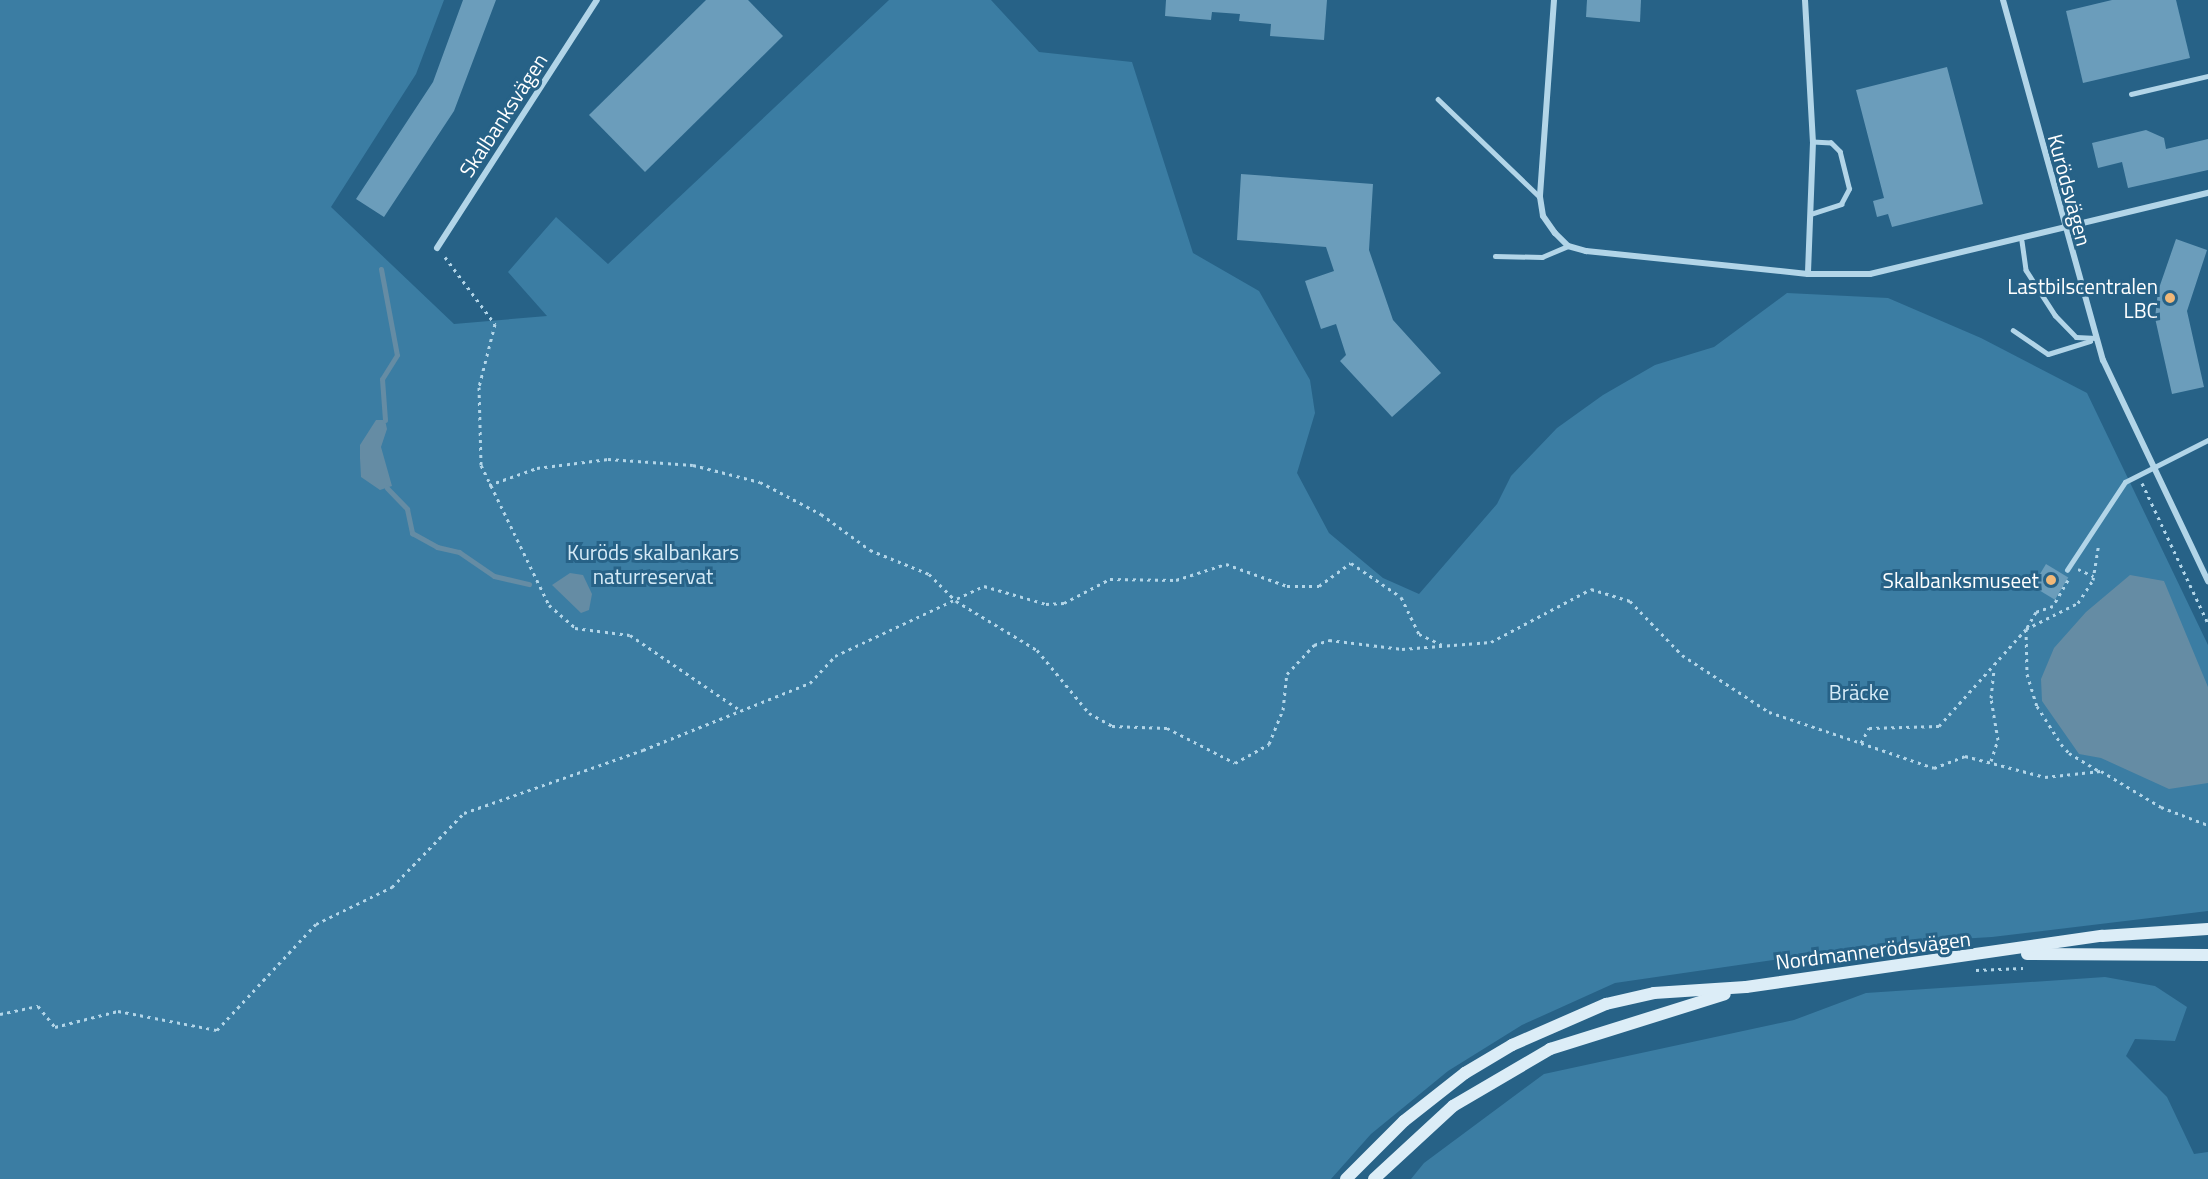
<!DOCTYPE html>
<meta charset="utf-8">
<style>
body{margin:0}
#map{position:relative;width:2208px;height:1179px;overflow:hidden;background:#276287;font-family:"Titillium Web",sans-serif}
div>[style]{position:absolute}
.green>*{inset:0;background:#3b7da3}
.water>*{inset:0;background:#658ca4}
.stream>*{height:5px;margin:-2.5px;padding:0 2.5px;transform-origin:2.5px;border-radius:2.5px;background:#658ca4}
.building>*{inset:0;background:#6b9dbb;transform-origin:0 0}
.path>*{height:3px;margin-top:-1.5px;transform-origin:0;background:repeating-linear-gradient(90deg,#b2d5e8 0 3px,transparent 0 7.5px)}
.lane>*{height:4.5px;margin:-2.25px;padding:0 2.25px;transform-origin:2.25px;border-radius:2.25px;background:#b2d5e8}
.street>*{height:6px;margin:-3px;padding:0 3px;transform-origin:3px;border-radius:3px;background:#b2d5e8}
.secondary>*{height:12px;margin:-6px;padding:0 6px;transform-origin:6px;border-radius:6px;background:#dcedf7}
.dots>*{width:16px;height:16px;translate:-50% -50%;box-sizing:border-box;border:3px solid #276287;border-radius:50%}
span{translate:-50% -50%;white-space:nowrap;text-align:center;line-height:1.15;-webkit-text-stroke:6px #276287;paint-order:stroke}
.street-label{font-size:21px;color:#fff}
.poi-label{font-size:21px;color:#fff}
.right{translate:-100% -50%;text-align:right}
.park-label{font-size:21px;color:#d6ebf7}
</style>
<div id="map">
<div class="green">
<i style="clip-path:polygon(0 0,444px 0,416px 74px,331px 207px,454px 324px,547px 316px,508px 272px,556px 217px,608px 264px,889px 0,991px 0,1039px 52px,1132px 62px,1193px 253px,1259px 291px,1310px 380px,1315px 413px,1297px 473px,1329px 533px,1383px 578px,1419px 594px,1497px 504px,1511px 476px,1557px 428px,1603px 395px,1655px 365px,1714px 347px,1787px 293px,1888px 298px,1981px 338px,2087px 393px,2208px 645px,2208px 911px,1992px 937px,1891px 943px,1615px 983px,1522px 1025px,1448px 1071px,1371px 1134px,1331px 1179px,0 1179px)"></i>
<i style="clip-path:polygon(2105px 977px,2155px 986px,2187px 1007px,2175px 1041px,2135px 1039px,2126px 1056px,2167px 1097px,2194px 1154px,2208px 1152px,2208px 1179px,1411px 1179px,1424px 1163px,1544px 1074px,1794px 1020px,1866px 993px)"></i>
</div>
<div class="water">
<i style="clip-path:polygon(376px 420px,385px 420px,387px 429px,381px 447px,392px 486px,380px 490px,361px 477px,360px 458px,360px 445px)"></i>
<i style="clip-path:polygon(570px 573px,583px 575px,592px 594px,589px 610px,581px 613px,552px 585px)"></i>
<i style="clip-path:polygon(2130px 575px,2164px 581px,2208px 687px,2208px 783px,2169px 789px,2101px 758px,2079px 754px,2042px 701px,2041px 679px,2054px 648px,2086px 612px)"></i>
</div>
<div class="stream">
<i style="left:381px;top:269px;width:87px;rotate:79.5deg"></i>
<i style="left:397px;top:355px;width:28px;rotate:122deg"></i>
<i style="left:382px;top:379px;width:41px;rotate:85.8deg"></i>
<i style="left:387px;top:488px;width:29px;rotate:46deg"></i>
<i style="left:407px;top:509px;width:25px;rotate:78deg"></i>
<i style="left:412px;top:533px;width:29px;rotate:29deg"></i>
<i style="left:437px;top:547px;width:23px;rotate:13deg"></i>
<i style="left:459px;top:552px;width:42px;rotate:34.4deg"></i>
<i style="left:494px;top:576px;width:36px;rotate:13deg"></i>
</div>
<div class="building">
<i style="clip-path:polygon(463px 0,496px 0,454px 111px,384px 217px,356px 199px,433px 82px)"></i>
<i style="clip-path:polygon(706px 0,748px 0,783px 36px,645px 172px,589px 115px)"></i>
<i style="clip-path:polygon(1166px 0,1327px 0,1324px 40px,1270px 36px,1271px 24px,1239px 21px,1240px 14px,1212px 12px,1211px 20px,1165px 16px)"></i>
<i style="clip-path:polygon(1587px 0,1641px 0,1640px 22px,1586px 17px)"></i>
<i style="clip-path:polygon(2112px 0,2176px 0,2190px 58px,2083px 83px,2066px 11px)"></i>
<i style="clip-path:polygon(1947px 67px,1983px 204px,1892px 227px,1888px 214px,1877px 217px,1873px 201px,1884px 198px,1856px 90px)"></i>
<i style="clip-path:polygon(2146px 130px,2164px 138px,2166px 149px,2208px 139px,2208px 170px,2128px 188px,2122px 162px,2098px 168px,2092px 143px)"></i>
<i style="clip-path:polygon(1241px 174px,1373px 184px,1369px 250px,1393px 320px,1441px 373px,1392px 417px,1340px 361px,1346px 355px,1336px 324px,1321px 329px,1305px 281px,1334px 271px,1326px 247px,1237px 240px)"></i>
<i style="clip-path:polygon(2176px 239px,2207px 250px,2187px 311px,2204px 387px,2172px 394px,2155px 318px,2158px 291px)"></i>
<i style="left:2046px;top:564px;width:26px;height:26px;rotate:31deg"></i>
</div>
<div class="path">
<i style="left:445px;top:257px;width:84px;rotate:53.3deg"></i>
<i style="left:495px;top:324px;width:65px;rotate:104.3deg"></i>
<i style="left:479px;top:387px;width:78px;rotate:88.5deg"></i>
<i style="left:481px;top:465px;width:156px;rotate:64.1deg"></i>
<i style="left:549px;top:605px;width:35px;rotate:41deg"></i>
<i style="left:575px;top:628px;width:55px;rotate:7.3deg"></i>
<i style="left:630px;top:635px;width:133px;rotate:34.3deg"></i>
<i style="left:2142px;top:483px;width:155px;rotate:64.8deg"></i>
<i style="left:489px;top:485px;width:51px;rotate:-19.5deg"></i>
<i style="left:537px;top:468px;width:72px;rotate:-7.2deg"></i>
<i style="left:608px;top:459px;width:85px;rotate:4deg"></i>
<i style="left:693px;top:465px;width:69px;rotate:14.2deg"></i>
<i style="left:760px;top:482px;width:69px;rotate:27.7deg"></i>
<i style="left:821px;top:514px;width:61px;rotate:36.3deg"></i>
<i style="left:870px;top:550px;width:64px;rotate:22.1deg"></i>
<i style="left:929px;top:574px;width:38px;rotate:45deg"></i>
<i style="left:956px;top:601px;width:95px;rotate:31.2deg"></i>
<i style="left:1037px;top:650px;width:82px;rotate:50.5deg"></i>
<i style="left:1089px;top:713px;width:26px;rotate:29deg"></i>
<i style="left:1112px;top:726px;width:55px;rotate:2.1deg"></i>
<i style="left:1167px;top:728px;width:76px;rotate:27.2deg"></i>
<i style="left:1235px;top:763px;width:39px;rotate:-29deg"></i>
<i style="left:1269px;top:744px;width:37px;rotate:-68deg"></i>
<i style="left:1283px;top:710px;width:36px;rotate:-84deg"></i>
<i style="left:1287px;top:674px;width:40px;rotate:-47deg"></i>
<i style="left:1314px;top:645px;width:16px;rotate:-18deg"></i>
<i style="left:1329px;top:640px;width:74px;rotate:7deg"></i>
<i style="left:1402px;top:649px;width:89px;rotate:-4.5deg"></i>
<i style="left:1491px;top:642px;width:113px;rotate:-27.9deg"></i>
<i style="left:1591px;top:589px;width:41px;rotate:17.1deg"></i>
<i style="left:1630px;top:601px;width:75px;rotate:46.1deg"></i>
<i style="left:1682px;top:655px;width:104px;rotate:33.2deg"></i>
<i style="left:1769px;top:712px;width:97px;rotate:18.6deg"></i>
<i style="left:1861px;top:743px;width:17px;rotate:-62deg"></i>
<i style="left:1869px;top:728px;width:70px;rotate:-1.6deg"></i>
<i style="left:1939px;top:726px;width:130px;rotate:-48.1deg"></i>
<i style="left:2026px;top:629px;width:58px;rotate:-26.6deg"></i>
<i style="left:2078px;top:603px;width:27px;rotate:-57deg"></i>
<i style="left:2093px;top:580px;width:36px;rotate:-81deg"></i>
<i style="left:2078px;top:569px;width:17px;rotate:25deg"></i>
<i style="left:2068px;top:580px;width:30px;rotate:120deg"></i>
<i style="left:2053px;top:606px;width:18px;rotate:161deg"></i>
<i style="left:2036px;top:612px;width:20px;rotate:120deg"></i>
<i style="left:2026px;top:629px;width:45px;rotate:88.7deg"></i>
<i style="left:2027px;top:674px;width:34px;rotate:73deg"></i>
<i style="left:2037px;top:706px;width:45px;rotate:57.7deg"></i>
<i style="left:2061px;top:744px;width:12px;rotate:48deg"></i>
<i style="left:2069px;top:753px;width:35px;rotate:31deg"></i>
<i style="left:1861px;top:743px;width:77px;rotate:18.9deg"></i>
<i style="left:1934px;top:768px;width:33px;rotate:-21deg"></i>
<i style="left:1965px;top:756px;width:83px;rotate:14.7deg"></i>
<i style="left:2045px;top:777px;width:56px;rotate:-6.1deg"></i>
<i style="left:2101px;top:771px;width:70px;rotate:31deg"></i>
<i style="left:2161px;top:807px;width:50px;rotate:21deg"></i>
<i style="left:1991px;top:761px;width:22px;rotate:-72deg"></i>
<i style="left:1998px;top:740px;width:43px;rotate:-99.5deg"></i>
<i style="left:1991px;top:698px;width:29px;rotate:-84deg"></i>
<i style="left:1976px;top:970px;width:47px;rotate:-2.4deg"></i>
<i style="left:0;top:1014px;width:39px;rotate:-12deg"></i>
<i style="left:38px;top:1006px;width:27px;rotate:51deg"></i>
<i style="left:55px;top:1027px;width:65px;rotate:-14.3deg"></i>
<i style="left:118px;top:1011px;width:101px;rotate:10.9deg"></i>
<i style="left:217px;top:1030px;width:145px;rotate:-47deg"></i>
<i style="left:316px;top:924px;width:85px;rotate:-26deg"></i>
<i style="left:392px;top:887px;width:103px;rotate:-45.8deg"></i>
<i style="left:464px;top:813px;width:190px;rotate:-19.4deg"></i>
<i style="left:643px;top:750px;width:180px;rotate:-21.9deg"></i>
<i style="left:810px;top:683px;width:37px;rotate:-47deg"></i>
<i style="left:835px;top:656px;width:165px;rotate:-25.2deg"></i>
<i style="left:984px;top:586px;width:65px;rotate:16.2deg"></i>
<i style="left:1046px;top:604px;width:18px;rotate:-3deg"></i>
<i style="left:1064px;top:603px;width:52px;rotate:-27.6deg"></i>
<i style="left:1110px;top:579px;width:66px;rotate:0.9deg"></i>
<i style="left:1176px;top:580px;width:52px;rotate:-17.7deg"></i>
<i style="left:1226px;top:564px;width:65px;rotate:19.8deg"></i>
<i style="left:1287px;top:586px;width:32px"></i>
<i style="left:1319px;top:586px;width:39px;rotate:-36deg"></i>
<i style="left:1351px;top:563px;width:60px;rotate:34.2deg"></i>
<i style="left:1401px;top:597px;width:41px;rotate:64.1deg"></i>
<i style="left:1419px;top:634px;width:26px;rotate:25deg"></i>
</div>
<div class="lane">
<i style="left:2131px;top:94px;width:79px;rotate:-13.2deg"></i>
<i style="left:1438px;top:99px;width:141px;rotate:43.9deg"></i>
<i style="left:1811px;top:214px;width:32px;rotate:-18deg"></i>
<i style="left:1841px;top:204px;width:17px;rotate:-62deg"></i>
<i style="left:1849px;top:189px;width:38px;rotate:-104deg"></i>
<i style="left:1840px;top:152px;width:13px;rotate:-135deg"></i>
<i style="left:1831px;top:143px;width:18px;rotate:-177deg"></i>
<i style="left:2022px;top:241px;width:29px;rotate:82deg"></i>
<i style="left:2026px;top:270px;width:54px;rotate:57.2deg"></i>
<i style="left:2055px;top:315px;width:30px;rotate:46deg"></i>
<i style="left:2076px;top:337px;width:20px;rotate:3deg"></i>
<i style="left:1495px;top:256px;width:47px;rotate:1.2deg"></i>
<i style="left:1542px;top:257px;width:28px;rotate:-23deg"></i>
<i style="left:2013px;top:330px;width:42px;rotate:34.4deg"></i>
<i style="left:2048px;top:354px;width:44px;rotate:-17.2deg"></i>
<i style="left:2067px;top:570px;width:105px;rotate:-56.6deg"></i>
<i style="left:2125px;top:482px;width:93px;rotate:-26.8deg"></i>
</div>
<div class="street">
<i style="left:1554px;top:0;width:197px;rotate:94.1deg"></i>
<i style="left:1540px;top:197px;width:19px;rotate:81deg"></i>
<i style="left:1543px;top:216px;width:21px;rotate:55deg"></i>
<i style="left:1555px;top:233px;width:18px;rotate:45deg"></i>
<i style="left:1568px;top:246px;width:19px;rotate:16deg"></i>
<i style="left:1586px;top:251px;width:223px;rotate:5.9deg"></i>
<i style="left:1808px;top:274px;width:62px"></i>
<i style="left:1870px;top:274px;width:348px;rotate:-13.5deg"></i>
<i style="left:1805px;top:0;width:142px;rotate:86.8deg"></i>
<i style="left:1813px;top:142px;width:132px;rotate:92.2deg"></i>
<i style="left:2003px;top:0;width:374px;rotate:74.5deg"></i>
<i style="left:2103px;top:360px;width:245px;rotate:64.6deg"></i>
<i style="left:437px;top:248px;width:295px;rotate:-57.2deg"></i>
</div>
<div class="secondary">
<i style="left:2027px;top:954px;width:181px;rotate:0.3deg"></i>
<i style="left:1346px;top:1179px;width:82px;rotate:-45deg"></i>
<i style="left:1404px;top:1121px;width:78px;rotate:-38.2deg"></i>
<i style="left:1465px;top:1073px;width:55px;rotate:-30.8deg"></i>
<i style="left:1512px;top:1045px;width:103px;rotate:-23.6deg"></i>
<i style="left:1606px;top:1004px;width:49px;rotate:-12.9deg"></i>
<i style="left:1654px;top:993px;width:92px;rotate:-3.7deg"></i>
<i style="left:1746px;top:987px;width:360px;rotate:-8.2deg"></i>
<i style="left:2102px;top:936px;width:106px;rotate:-3.8deg"></i>
<i style="left:1374px;top:1179px;width:108px;rotate:-42.7deg"></i>
<i style="left:1453px;top:1106px;width:113px;rotate:-30.4deg"></i>
<i style="left:1550px;top:1049px;width:183px;rotate:-17.4deg"></i>
</div>
<div class="dots">
<i style="left:2170px;top:298px;background:#f1b878"></i>
<i style="left:2051px;top:580px;background:#f1b878"></i>
</div>
<div class="street-label">
<span style="left:503px;top:115px;rotate:-57deg">Skalbanksvägen</span>
<span style="left:2070px;top:190px;rotate:75deg">Kurödsvägen</span>
<span style="left:1873px;top:950px;rotate:-7deg">Nordmannerödsvägen</span>
</div>
<div class="poi-label">
<span class="right" style="left:2158px;top:298px">Lastbilscentralen<br>LBC</span>
<span class="right" style="left:2039px;top:580px">Skalbanksmuseet</span>
</div>
<div class="park-label">
<span style="left:653px;top:564px">Kuröds skalbankars<br>naturreservat</span>
<span style="left:1859px;top:692px">Bräcke</span>
</div>
</div>
